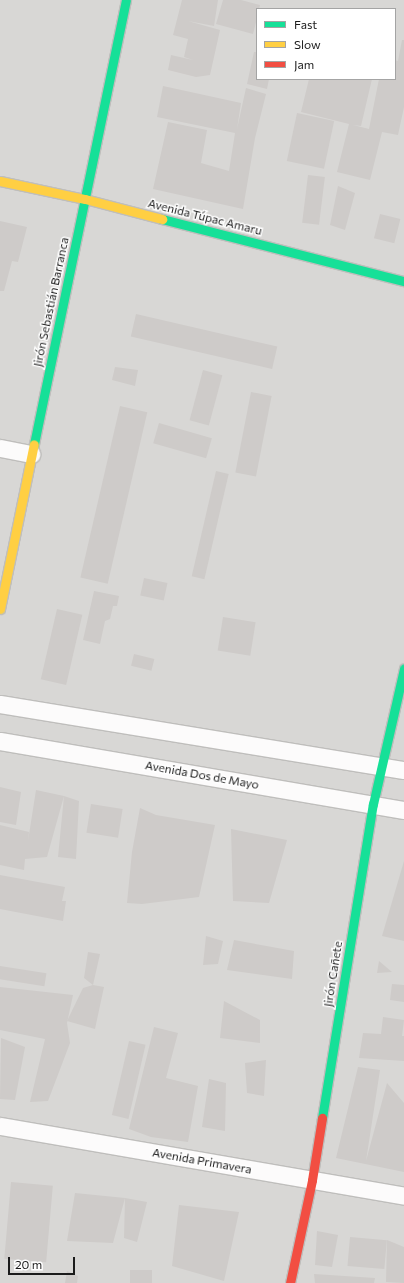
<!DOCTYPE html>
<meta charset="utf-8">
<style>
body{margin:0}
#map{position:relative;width:404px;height:1283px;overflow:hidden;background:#e9e7e4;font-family:Commissioner,sans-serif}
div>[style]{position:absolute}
.residential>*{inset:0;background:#d8d7d5}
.building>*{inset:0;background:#cecbc9;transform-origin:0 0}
.roads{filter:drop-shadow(1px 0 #bfbebc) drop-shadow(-1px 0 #bfbebc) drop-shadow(0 1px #bfbebc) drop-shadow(0 -1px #bfbebc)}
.street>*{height:17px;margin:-8.5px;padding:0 8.5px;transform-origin:8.5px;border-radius:8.5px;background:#fcfbfb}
.fast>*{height:9px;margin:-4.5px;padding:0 4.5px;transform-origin:4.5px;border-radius:4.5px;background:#16e098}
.slow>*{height:9px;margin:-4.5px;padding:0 4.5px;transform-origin:4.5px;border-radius:4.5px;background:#ffcf43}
.jam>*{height:9px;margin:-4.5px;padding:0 4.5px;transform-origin:4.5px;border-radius:4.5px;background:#f24e42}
span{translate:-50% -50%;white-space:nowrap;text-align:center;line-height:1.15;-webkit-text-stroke:3px #fff;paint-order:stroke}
.street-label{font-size:12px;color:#1b1b1b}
.legend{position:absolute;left:256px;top:8px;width:140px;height:72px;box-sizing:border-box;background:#fff;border:1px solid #a4a4a4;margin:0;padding:5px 7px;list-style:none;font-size:12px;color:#1b1b1b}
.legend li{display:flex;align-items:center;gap:8px;height:20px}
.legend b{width:20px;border:1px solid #a4a4a4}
.scale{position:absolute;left:8px;top:1257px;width:67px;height:18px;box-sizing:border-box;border:2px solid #1b1b1b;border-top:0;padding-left:5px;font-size:12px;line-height:14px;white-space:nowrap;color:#1b1b1b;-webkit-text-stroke:3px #fff;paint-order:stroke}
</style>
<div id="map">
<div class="residential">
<i style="clip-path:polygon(evenodd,0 0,404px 0,404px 1283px,0 1283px,0 0,257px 9px,395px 9px,395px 79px,257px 79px,257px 9px)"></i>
</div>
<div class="building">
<i style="clip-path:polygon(182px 0,218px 0,214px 26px,188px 21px,220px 30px,210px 75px,196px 77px,168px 70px,171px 55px,193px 60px,184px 57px,188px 39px,173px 35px)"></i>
<i style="clip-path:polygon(223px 0,241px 0,260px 5px,259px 9px,257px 9px,257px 18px,253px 34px,216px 24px)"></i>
<i style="clip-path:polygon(402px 40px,404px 40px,404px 107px,398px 135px,382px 132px,370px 180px,337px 172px,349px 124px,301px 112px,309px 79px,372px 79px,361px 126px,353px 125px,369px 129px,379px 79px,395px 79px,395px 60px,398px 61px)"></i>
<i style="clip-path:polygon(254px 52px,257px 52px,257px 79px,269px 79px,267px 89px,247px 84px)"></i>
<i style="clip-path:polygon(163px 86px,241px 103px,237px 129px,246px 88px,266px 94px,255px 138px,243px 209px,153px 189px,168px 122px,207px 130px,201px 163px,229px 171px,235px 133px,157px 117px)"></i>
<i style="left:297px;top:113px;width:38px;height:49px;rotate:12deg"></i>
<i style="left:308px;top:175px;width:17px;height:48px;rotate:7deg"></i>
<i style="clip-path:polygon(338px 186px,355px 193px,345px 230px,330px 225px)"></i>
<i style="left:380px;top:214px;width:21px;height:25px;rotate:14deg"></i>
<i style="clip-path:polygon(0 221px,27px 227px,18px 262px,12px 261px,4px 291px,0 291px)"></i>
<i style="left:136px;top:314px;width:145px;height:23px;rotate:13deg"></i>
<i style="clip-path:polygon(115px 367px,138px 370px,135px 386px,112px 380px)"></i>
<i style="left:203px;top:370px;width:20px;height:52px;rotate:15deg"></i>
<i style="left:251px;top:392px;width:21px;height:82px;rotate:11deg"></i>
<i style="left:120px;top:406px;width:28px;height:176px;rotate:13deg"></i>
<i style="left:159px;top:423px;width:55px;height:21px;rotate:16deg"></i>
<i style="left:216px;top:471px;width:13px;height:108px;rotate:13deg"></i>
<i style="left:144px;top:578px;width:24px;height:18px;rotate:12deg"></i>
<i style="clip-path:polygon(94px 591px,119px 596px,117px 606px,113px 606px,110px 619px,105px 621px,100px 644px,83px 640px)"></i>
<i style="left:57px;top:609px;width:26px;height:72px;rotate:13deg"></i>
<i style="left:223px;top:617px;width:33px;height:34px;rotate:9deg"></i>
<i style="left:134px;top:654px;width:21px;height:12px;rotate:14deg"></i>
<i style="clip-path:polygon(0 787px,21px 792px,16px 825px,0 822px)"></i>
<i style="clip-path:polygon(36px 790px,64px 796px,79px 801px,76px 859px,58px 857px,64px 796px,47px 857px,25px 859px,24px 870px,0 865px,0 825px,29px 832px,28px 841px)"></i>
<i style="left:91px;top:804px;width:32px;height:29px;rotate:9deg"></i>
<i style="clip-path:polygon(140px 808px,156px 815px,215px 825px,199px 897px,142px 904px,127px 903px,132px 852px)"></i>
<i style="clip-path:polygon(231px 829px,287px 840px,269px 903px,233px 901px)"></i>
<i style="clip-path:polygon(404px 861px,404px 941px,382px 936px)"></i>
<i style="clip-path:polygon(0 875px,65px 887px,62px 901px,66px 901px,63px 921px,0 909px)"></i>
<i style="clip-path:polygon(206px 936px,223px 941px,218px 964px,203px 965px)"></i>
<i style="clip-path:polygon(234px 940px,294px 951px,292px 979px,227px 970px)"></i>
<i style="clip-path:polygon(88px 952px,100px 954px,93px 985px,84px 978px)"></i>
<i style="clip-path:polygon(379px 961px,392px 972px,377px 973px)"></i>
<i style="left:0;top:966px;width:47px;height:13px;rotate:9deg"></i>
<i style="clip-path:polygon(392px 984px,404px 985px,404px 1002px,390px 1000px)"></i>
<i style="clip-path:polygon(93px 985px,104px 987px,95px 1029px,67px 1021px,83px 988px)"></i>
<i style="clip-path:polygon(0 987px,73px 995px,67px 1023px,70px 1043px,48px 1101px,30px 1102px,45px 1039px,0 1030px)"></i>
<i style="clip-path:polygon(224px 1001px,260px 1020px,260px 1043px,220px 1038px)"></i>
<i style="clip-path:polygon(383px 1017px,404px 1020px,402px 1036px,404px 1036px,404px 1061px,359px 1058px,363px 1033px,381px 1034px)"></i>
<i style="clip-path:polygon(154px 1027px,178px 1033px,166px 1078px,198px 1086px,188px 1142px,151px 1137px,129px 1129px)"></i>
<i style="clip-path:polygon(1px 1038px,25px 1047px,15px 1100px,0 1099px)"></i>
<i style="left:129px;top:1041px;width:17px;height:76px;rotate:13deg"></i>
<i style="clip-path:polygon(266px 1060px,264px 1096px,247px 1093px,245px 1063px)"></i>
<i style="clip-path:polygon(358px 1067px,380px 1070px,366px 1161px,387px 1083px,404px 1103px,404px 1172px,336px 1158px)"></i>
<i style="clip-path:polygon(209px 1079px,226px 1083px,225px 1131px,202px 1127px)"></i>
<i style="left:11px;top:1182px;width:42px;height:77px;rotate:5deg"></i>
<i style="clip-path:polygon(75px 1193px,125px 1198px,147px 1202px,137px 1242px,124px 1238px,125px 1198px,113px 1243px,67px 1241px)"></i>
<i style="clip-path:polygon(179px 1205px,239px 1212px,224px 1281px,172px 1266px)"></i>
<i style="clip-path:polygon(317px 1231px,338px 1235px,332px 1267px,315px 1265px)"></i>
<i style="left:350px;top:1237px;width:37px;height:29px;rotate:5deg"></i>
<i style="clip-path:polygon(387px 1240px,404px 1247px,404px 1283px,386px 1282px)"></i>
<i style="left:130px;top:1270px;width:22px;height:13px"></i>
<i style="clip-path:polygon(67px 1271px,78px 1276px,77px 1283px,65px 1283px)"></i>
<i style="clip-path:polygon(314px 1274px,375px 1278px,374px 1283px,315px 1283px)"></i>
</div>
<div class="roads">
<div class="street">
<i style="left:0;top:448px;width:32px;rotate:11deg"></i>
<i style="left:0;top:704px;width:409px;rotate:9.3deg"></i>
<i style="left:0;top:741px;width:410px;rotate:9.7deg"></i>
<i style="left:0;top:1126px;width:410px;rotate:9.8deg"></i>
</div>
<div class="fast">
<i style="left:162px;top:219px;width:250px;rotate:14.4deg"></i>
<i style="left:34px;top:444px;width:453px;rotate:-78.3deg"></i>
<i style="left:322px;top:1118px;width:318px;rotate:-80.8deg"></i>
<i style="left:373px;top:804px;width:139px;rotate:-77.1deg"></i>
</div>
<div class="slow">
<i style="left:0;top:181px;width:87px;rotate:12deg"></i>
<i style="left:85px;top:199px;width:80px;rotate:14.6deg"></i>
<i style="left:0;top:609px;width:168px;rotate:-78.4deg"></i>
</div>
<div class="jam">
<i style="left:290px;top:1283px;width:105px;rotate:-77.9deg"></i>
<i style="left:312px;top:1180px;width:63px;rotate:-80.8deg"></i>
</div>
</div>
<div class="street-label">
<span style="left:205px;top:217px;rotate:14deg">Avenida Túpac Amaru</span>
<span style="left:51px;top:302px;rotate:-78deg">Jirón Sebastián Barranca</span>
<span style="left:202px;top:775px;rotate:10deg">Avenida Dos de Mayo</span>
<span style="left:333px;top:974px;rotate:-81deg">Jirón Cañete</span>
<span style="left:202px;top:1161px;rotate:10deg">Avenida Primavera</span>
</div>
<ul class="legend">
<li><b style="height:5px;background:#16e098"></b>Fast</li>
<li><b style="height:5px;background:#ffcf43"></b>Slow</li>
<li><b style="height:5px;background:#f24e42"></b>Jam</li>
</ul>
<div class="scale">20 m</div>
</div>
